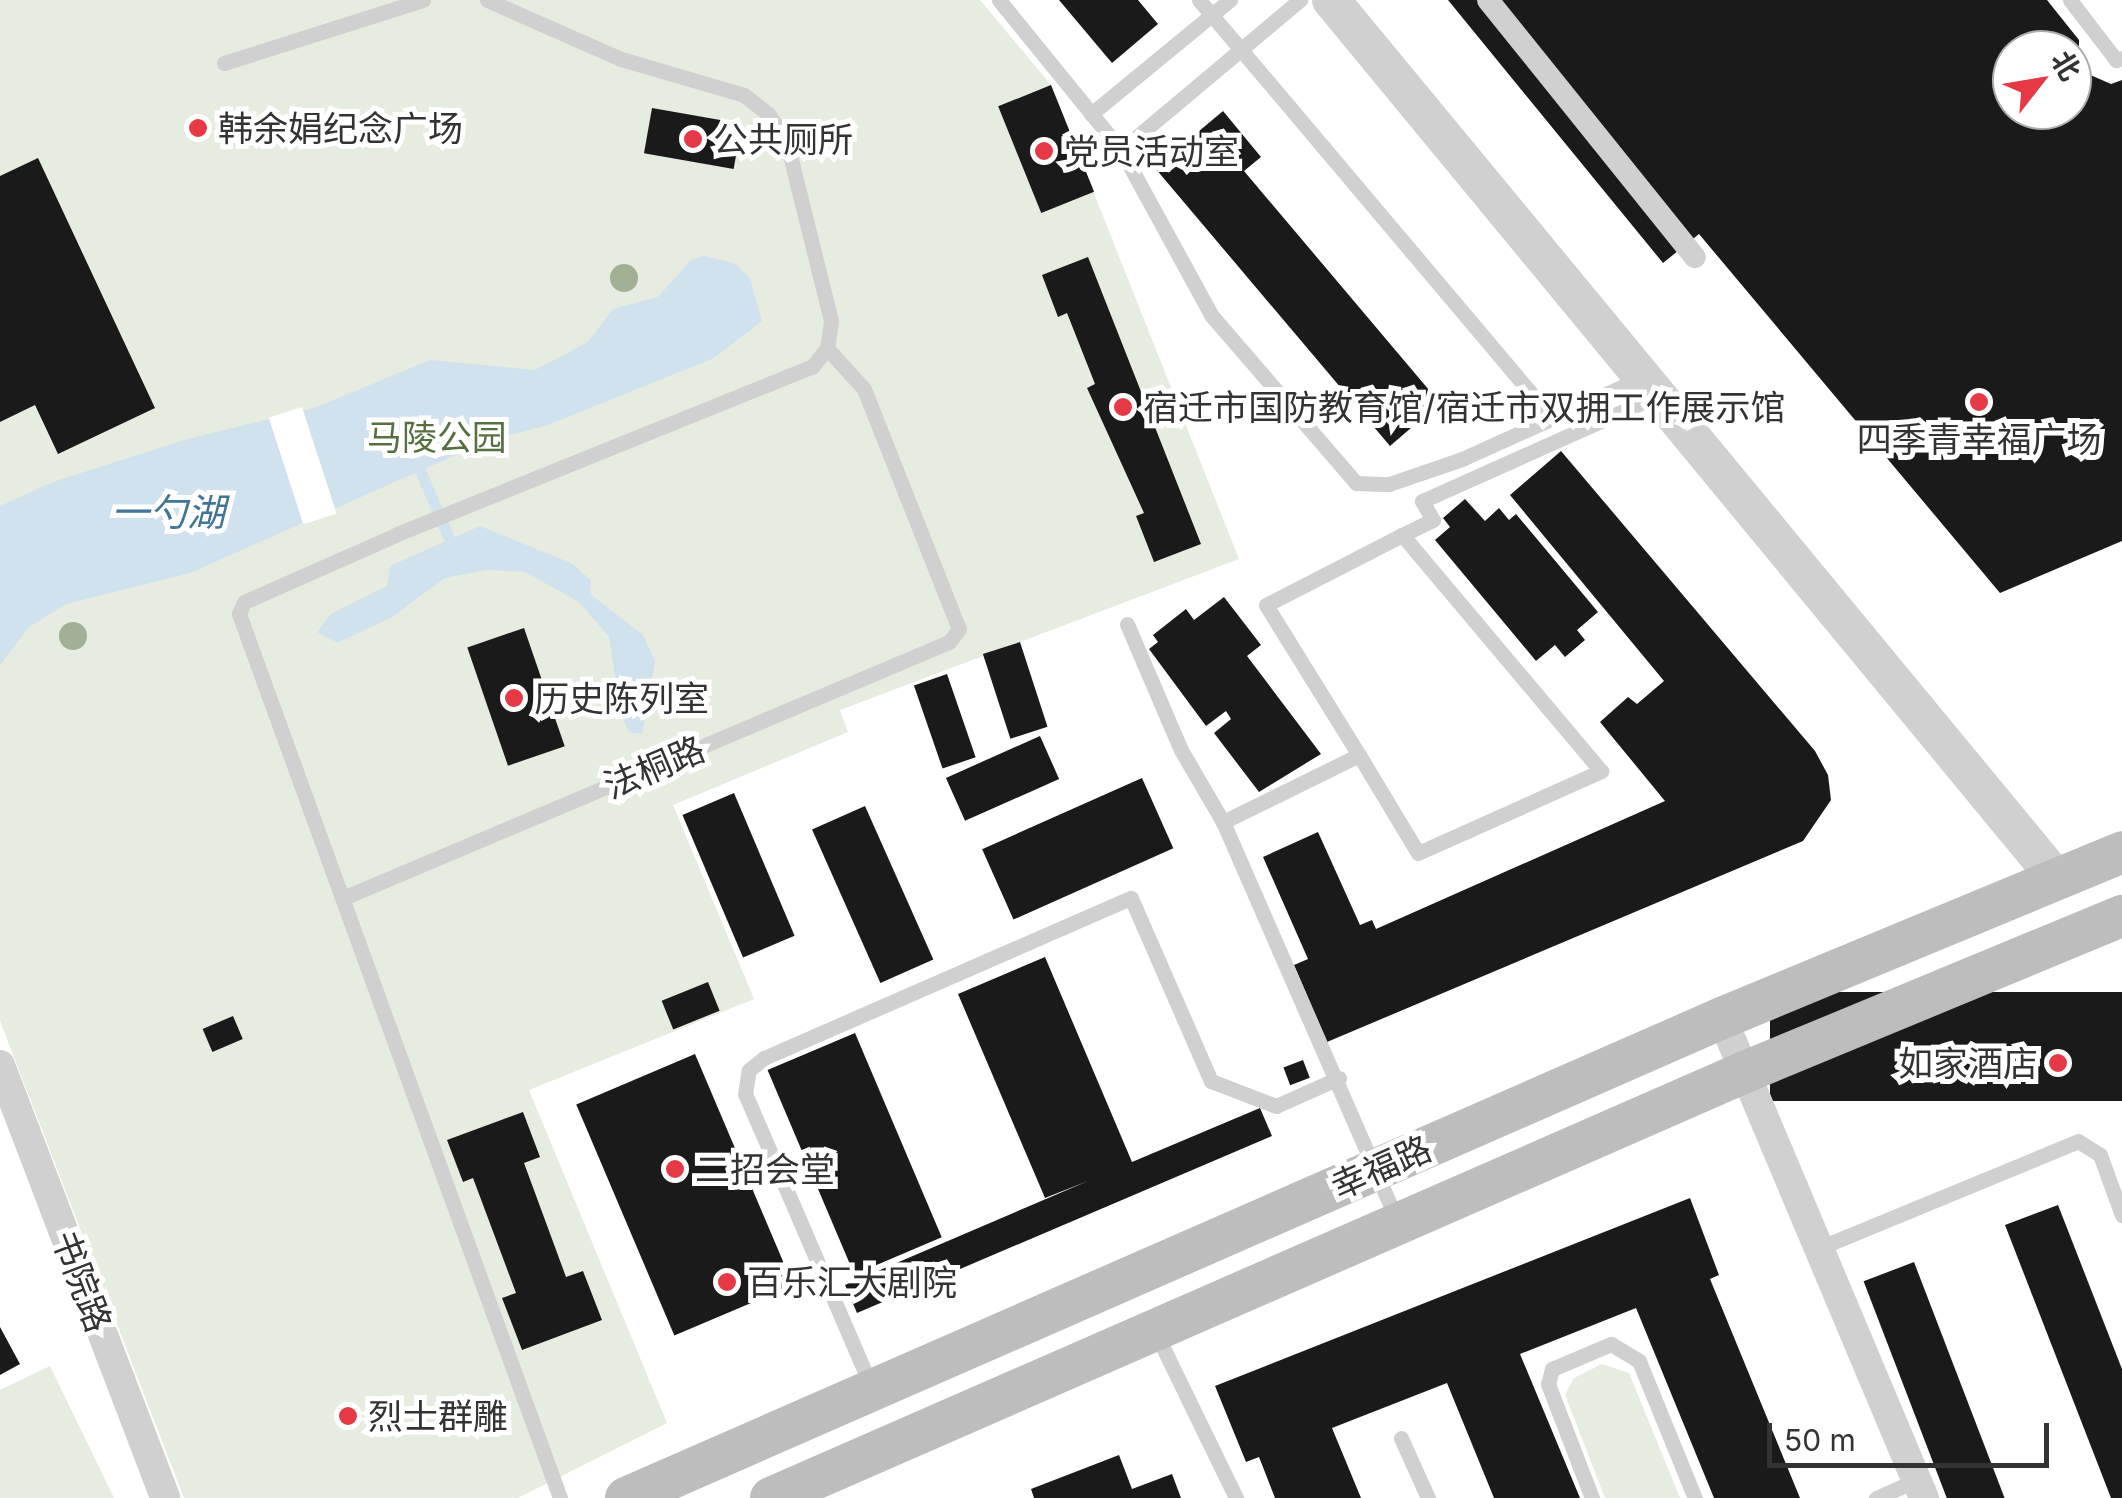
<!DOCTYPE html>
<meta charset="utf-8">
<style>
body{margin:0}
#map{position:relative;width:2122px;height:1498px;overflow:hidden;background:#fff;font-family:Inter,"Noto Sans SC",sans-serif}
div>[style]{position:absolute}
.green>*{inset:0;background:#e6ecdf}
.water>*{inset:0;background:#cfe2ee}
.pier>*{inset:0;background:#fff;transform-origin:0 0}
.stream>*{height:11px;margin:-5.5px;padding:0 5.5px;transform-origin:5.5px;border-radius:5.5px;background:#cfe2ee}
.building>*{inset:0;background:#1a1a1a;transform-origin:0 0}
.service>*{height:15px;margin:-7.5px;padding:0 7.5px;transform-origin:7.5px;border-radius:7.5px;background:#d0d0d0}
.pedestrian>*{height:22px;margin:-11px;padding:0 11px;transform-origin:11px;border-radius:11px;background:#d0d0d0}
.minor>*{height:30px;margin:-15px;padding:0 15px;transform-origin:15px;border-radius:15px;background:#d0d0d0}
.tertiary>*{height:38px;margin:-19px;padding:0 19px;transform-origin:19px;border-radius:19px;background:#d0d0d0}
.secondary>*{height:42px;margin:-21px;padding:0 21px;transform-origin:21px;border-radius:21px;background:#bdbdbd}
.trees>*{width:28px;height:28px;margin:-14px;border-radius:50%;background:#a2b095}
.dots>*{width:28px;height:28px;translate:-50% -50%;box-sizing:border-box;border:5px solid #fff;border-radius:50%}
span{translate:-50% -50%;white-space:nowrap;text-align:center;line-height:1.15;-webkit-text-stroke:10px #fff;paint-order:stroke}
.poi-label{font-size:35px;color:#333}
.left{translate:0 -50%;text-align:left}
.right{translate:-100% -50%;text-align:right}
.park-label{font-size:35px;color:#56703f}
.street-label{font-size:35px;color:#333}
.water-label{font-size:38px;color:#3f7597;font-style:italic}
.north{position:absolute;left:1992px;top:30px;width:100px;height:100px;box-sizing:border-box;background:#fff;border:2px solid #adadad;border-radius:50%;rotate:59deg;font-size:28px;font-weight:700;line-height:40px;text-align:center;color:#333}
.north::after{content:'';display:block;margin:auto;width:35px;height:45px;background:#e63946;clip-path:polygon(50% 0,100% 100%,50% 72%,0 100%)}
.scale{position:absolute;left:1767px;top:1423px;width:282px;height:45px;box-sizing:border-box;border:5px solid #333;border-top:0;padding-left:12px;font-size:30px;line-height:35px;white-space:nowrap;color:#333;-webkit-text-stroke:8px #fff;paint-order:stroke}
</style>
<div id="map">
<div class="green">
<i style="clip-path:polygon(0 0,980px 0,1051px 85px,1239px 559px,840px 710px,848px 732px,673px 805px,754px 999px,529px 1090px,667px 1423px,518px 1498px,184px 1498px,0 1021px)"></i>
<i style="clip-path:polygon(1602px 1364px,1629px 1373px,1680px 1498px,1605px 1498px,1565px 1395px,1574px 1378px)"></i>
<i style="clip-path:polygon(50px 1366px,114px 1498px,0 1498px,0 1390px)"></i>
</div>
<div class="water">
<i style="clip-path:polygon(704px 256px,734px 263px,750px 278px,762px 321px,714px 358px,548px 425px,487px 441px,190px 573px,66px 604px,29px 627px,0 665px,0 506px,53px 482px,184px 440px,314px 408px,430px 360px,535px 370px,588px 342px,613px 309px,658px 297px,691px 260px)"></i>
<i style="clip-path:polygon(480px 526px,571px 563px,591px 580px,590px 594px,643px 635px,655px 662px,642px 734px,629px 732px,621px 714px,609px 637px,579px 602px,525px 572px,487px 570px,445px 578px,392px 617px,337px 643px,317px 632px,331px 614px,387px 586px,390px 566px)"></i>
</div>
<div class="pier">
<i style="left:302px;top:407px;width:112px;height:35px;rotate:72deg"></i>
</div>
<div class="stream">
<i style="left:420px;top:470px;width:72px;rotate:67deg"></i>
</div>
<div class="building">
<i style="clip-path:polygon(1059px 0,1138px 0,1158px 24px,1112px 63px)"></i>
<i style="clip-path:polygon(evenodd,1448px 0,2047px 0,2079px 40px,2079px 70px,2111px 84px,2122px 80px,2122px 541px,2000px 593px,1699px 234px,1663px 263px,1448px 0,2012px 50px,2072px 50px,2072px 110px,2012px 110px,2012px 50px)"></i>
<i style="left:1051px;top:85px;width:115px;height:57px;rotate:68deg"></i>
<i style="left:652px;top:108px;width:91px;height:46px;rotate:10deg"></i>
<i style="clip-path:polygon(1223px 111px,1261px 157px,1244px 171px,1440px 403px,1390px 446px,1155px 168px)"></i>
<i style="clip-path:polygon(38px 158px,155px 408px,58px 454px,35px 405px,0 422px,0 176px)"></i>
<i style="clip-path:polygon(1088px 257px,1201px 544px,1154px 562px,1136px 516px,1144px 513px,1087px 388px,1095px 384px,1067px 313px,1058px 317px,1042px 275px)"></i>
<i style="clip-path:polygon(1561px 451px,1815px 751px,1828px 775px,1831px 800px,1803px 841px,1327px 1042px,1294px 965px,1308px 959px,1263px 857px,1318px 832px,1360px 925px,1372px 920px,1376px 929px,1665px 801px,1600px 722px,1628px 697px,1637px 704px,1664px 681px,1510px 495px)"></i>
<i style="clip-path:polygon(1465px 499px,1485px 521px,1499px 508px,1509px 520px,1516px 514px,1598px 612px,1577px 630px,1585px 640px,1565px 657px,1555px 645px,1536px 661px,1435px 540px,1450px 527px,1443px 518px)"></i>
<i style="clip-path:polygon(1224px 597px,1261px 645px,1247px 656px,1321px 754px,1259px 792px,1214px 733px,1231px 719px,1226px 711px,1206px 726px,1149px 649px,1158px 642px,1153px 635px,1186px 609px,1194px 620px)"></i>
<i style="left:524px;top:628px;width:125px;height:60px;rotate:71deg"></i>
<i style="left:1020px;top:642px;width:89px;height:39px;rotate:72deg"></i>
<i style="left:947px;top:674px;width:88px;height:35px;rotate:71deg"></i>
<i style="left:1040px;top:736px;width:47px;height:103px;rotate:66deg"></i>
<i style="left:1142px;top:778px;width:77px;height:175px;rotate:66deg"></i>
<i style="left:734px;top:793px;width:155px;height:56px;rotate:67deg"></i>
<i style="left:865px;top:806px;width:168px;height:58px;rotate:66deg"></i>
<i style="clip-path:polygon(1045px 957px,1132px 1162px,1260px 1108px,1272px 1136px,857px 1313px,845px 1285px,1088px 1181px,1045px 1198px,958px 994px)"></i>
<i style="left:708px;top:982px;width:31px;height:50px;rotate:68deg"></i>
<i style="left:2122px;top:992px;width:109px;height:352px;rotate:90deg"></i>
<i style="left:233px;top:1016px;width:25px;height:33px;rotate:67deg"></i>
<i style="left:855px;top:1033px;width:222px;height:95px;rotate:67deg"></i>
<i style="left:695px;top:1054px;width:251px;height:129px;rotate:67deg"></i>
<i style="left:1303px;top:1060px;width:19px;height:21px;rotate:69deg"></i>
<i style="clip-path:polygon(523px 1112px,540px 1157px,524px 1163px,566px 1277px,583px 1271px,602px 1320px,522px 1350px,502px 1298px,516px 1293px,473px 1178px,463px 1182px,447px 1140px)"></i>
<i style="clip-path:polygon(1690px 1198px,1719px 1275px,1710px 1279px,1800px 1498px,1714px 1498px,1636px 1308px,1520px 1354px,1580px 1498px,1494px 1498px,1447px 1383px,1332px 1428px,1361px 1498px,1275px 1498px,1259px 1457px,1246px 1462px,1215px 1386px)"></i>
<i style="clip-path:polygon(2058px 1205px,2122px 1369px,2122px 1498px,2111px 1498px,2005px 1225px)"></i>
<i style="left:1914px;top:1262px;width:253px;height:54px;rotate:69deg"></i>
<i style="clip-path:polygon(0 1327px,20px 1364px,0 1375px)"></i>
<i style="clip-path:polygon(1119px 1455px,1132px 1489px,1172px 1474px,1181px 1498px,1034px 1498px,1031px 1489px)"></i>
</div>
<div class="service">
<i style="left:487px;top:0;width:146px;rotate:23.8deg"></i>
<i style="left:621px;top:59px;width:128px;rotate:16.3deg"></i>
<i style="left:744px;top:95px;width:31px;rotate:38deg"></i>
<i style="left:768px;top:114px;width:31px;rotate:54deg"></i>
<i style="left:786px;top:139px;width:187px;rotate:76.1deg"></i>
<i style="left:831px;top:321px;width:27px;rotate:98deg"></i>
<i style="left:827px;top:348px;width:23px;rotate:128deg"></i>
<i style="left:813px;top:366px;width:448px;rotate:158deg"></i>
<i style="left:398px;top:534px;width:168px;rotate:156.2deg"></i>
<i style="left:244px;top:602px;width:13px;rotate:113deg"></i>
<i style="left:239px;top:614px;width:940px;rotate:70.04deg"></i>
<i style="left:999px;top:0;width:193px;rotate:50.9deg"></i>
<i style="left:1121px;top:150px;width:189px;rotate:61.3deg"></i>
<i style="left:1212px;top:316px;width:221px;rotate:49.2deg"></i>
<i style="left:1356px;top:483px;width:33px;rotate:2deg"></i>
<i style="left:1389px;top:484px;width:77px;rotate:-18.9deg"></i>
<i style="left:1462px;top:459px;width:196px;rotate:-24.3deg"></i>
<i style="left:1199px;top:0;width:547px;rotate:49.82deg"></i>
<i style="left:2070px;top:0;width:76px;rotate:52.5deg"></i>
<i style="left:2116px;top:60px;width:6px;rotate:-18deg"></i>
<i style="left:224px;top:63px;width:209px;rotate:-17.6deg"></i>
<i style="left:1091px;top:114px;width:180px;rotate:-39.4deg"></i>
<i style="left:1121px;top:150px;width:234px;rotate:-40deg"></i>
<i style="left:1402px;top:535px;width:34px;rotate:-26deg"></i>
<i style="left:1433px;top:520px;width:22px;rotate:-120deg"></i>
<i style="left:1422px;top:501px;width:255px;rotate:-24.1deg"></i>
<i style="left:1127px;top:624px;width:137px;rotate:66.8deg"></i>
<i style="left:1181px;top:750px;width:83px;rotate:59.7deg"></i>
<i style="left:1359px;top:755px;width:114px;rotate:59deg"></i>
<i style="left:1418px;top:853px;width:201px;rotate:-24.1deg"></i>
<i style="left:1601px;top:771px;width:309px;rotate:-130.1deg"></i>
<i style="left:1402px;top:535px;width:153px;rotate:152.8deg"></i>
<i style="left:1266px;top:605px;width:176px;rotate:58.2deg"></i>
<i style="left:1359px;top:755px;width:152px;rotate:153.8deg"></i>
<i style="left:1223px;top:822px;width:437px;rotate:66.4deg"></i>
<i style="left:343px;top:898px;width:658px;rotate:-22.9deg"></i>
<i style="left:949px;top:642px;width:16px;rotate:-52deg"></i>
<i style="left:959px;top:629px;width:258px;rotate:-111.6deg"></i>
<i style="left:864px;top:389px;width:55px;rotate:-132.1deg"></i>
<i style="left:1819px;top:1248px;width:280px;rotate:-22.4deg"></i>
<i style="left:2078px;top:1141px;width:26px;rotate:32deg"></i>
<i style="left:2100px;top:1155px;width:64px;rotate:69.9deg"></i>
<i style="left:1155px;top:1331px;width:186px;rotate:64.1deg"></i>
<i style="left:871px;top:1386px;width:318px;rotate:-113.3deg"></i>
<i style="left:745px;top:1094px;width:24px;rotate:-81deg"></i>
<i style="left:749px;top:1070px;width:19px;rotate:-39deg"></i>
<i style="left:764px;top:1058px;width:400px;rotate:-23.6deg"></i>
<i style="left:1131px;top:898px;width:200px;rotate:66.4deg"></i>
<i style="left:1211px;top:1081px;width:70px;rotate:21deg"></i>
<i style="left:1276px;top:1106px;width:69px;rotate:-24deg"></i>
<i style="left:1401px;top:1438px;width:66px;rotate:65.8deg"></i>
<i style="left:1592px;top:1498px;width:122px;rotate:-111.1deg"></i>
<i style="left:1548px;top:1384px;width:16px;rotate:-75deg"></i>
<i style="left:1552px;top:1369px;width:64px;rotate:-23deg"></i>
<i style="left:1611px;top:1344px;width:33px;rotate:31deg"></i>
<i style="left:1639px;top:1361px;width:148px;rotate:67.8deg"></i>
<i style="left:1876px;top:1498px;width:45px;rotate:-23.7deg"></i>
</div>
<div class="pedestrian">
<i style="left:1488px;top:0;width:330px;rotate:51.2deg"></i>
</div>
<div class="minor">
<i style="left:1722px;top:1018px;width:521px;rotate:67.18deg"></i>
<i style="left:0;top:1065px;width:463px;rotate:69.1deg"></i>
</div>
<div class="tertiary">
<i style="left:1331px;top:0;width:1139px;rotate:50.45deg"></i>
</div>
<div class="secondary">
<i style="left:626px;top:1498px;width:1197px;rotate:-23.65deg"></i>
<i style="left:1722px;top:1018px;width:433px;rotate:-22.5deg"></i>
<i style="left:771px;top:1498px;width:1063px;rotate:-23.62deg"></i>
<i style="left:1745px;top:1072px;width:408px;rotate:-22.5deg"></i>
</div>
<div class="trees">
<i style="left:624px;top:278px"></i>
<i style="left:73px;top:636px"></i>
</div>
<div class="dots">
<i style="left:198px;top:128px;background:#e63946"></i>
<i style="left:693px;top:139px;background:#e63946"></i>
<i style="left:1044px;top:151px;background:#e63946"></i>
<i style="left:1979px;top:402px;background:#e63946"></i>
<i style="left:1123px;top:407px;background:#e63946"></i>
<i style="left:514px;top:698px;background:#e63946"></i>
<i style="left:2058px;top:1063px;background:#e63946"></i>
<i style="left:675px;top:1169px;background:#e63946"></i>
<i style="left:727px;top:1282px;background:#e63946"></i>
<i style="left:348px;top:1416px;background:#e63946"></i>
</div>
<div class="poi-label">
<span class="left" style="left:218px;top:128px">韩余娟纪念广场</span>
<span class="left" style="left:713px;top:139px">公共厕所</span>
<span class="left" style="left:1064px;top:151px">党员活动室</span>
<span class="left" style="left:1143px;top:407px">宿迁市国防教育馆/宿迁市双拥工作展示馆</span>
<span style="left:1979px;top:439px">四季青幸福广场</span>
<span class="left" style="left:534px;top:698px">历史陈列室</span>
<span class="right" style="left:2038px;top:1063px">如家酒店</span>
<span class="left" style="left:695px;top:1169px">二招会堂</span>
<span class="left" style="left:747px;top:1282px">百乐汇大剧院</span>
<span class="left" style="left:368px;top:1416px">烈士群雕</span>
</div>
<div class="park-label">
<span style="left:437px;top:437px">马陵公园</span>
</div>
<div class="street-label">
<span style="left:654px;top:767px;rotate:-23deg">法桐路</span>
<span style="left:1381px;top:1167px;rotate:-24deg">幸福路</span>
<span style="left:82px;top:1281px;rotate:69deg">书院路</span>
</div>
<div class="water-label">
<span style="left:168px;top:513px">一勺湖</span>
</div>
<div class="north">北</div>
<div class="scale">50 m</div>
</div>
